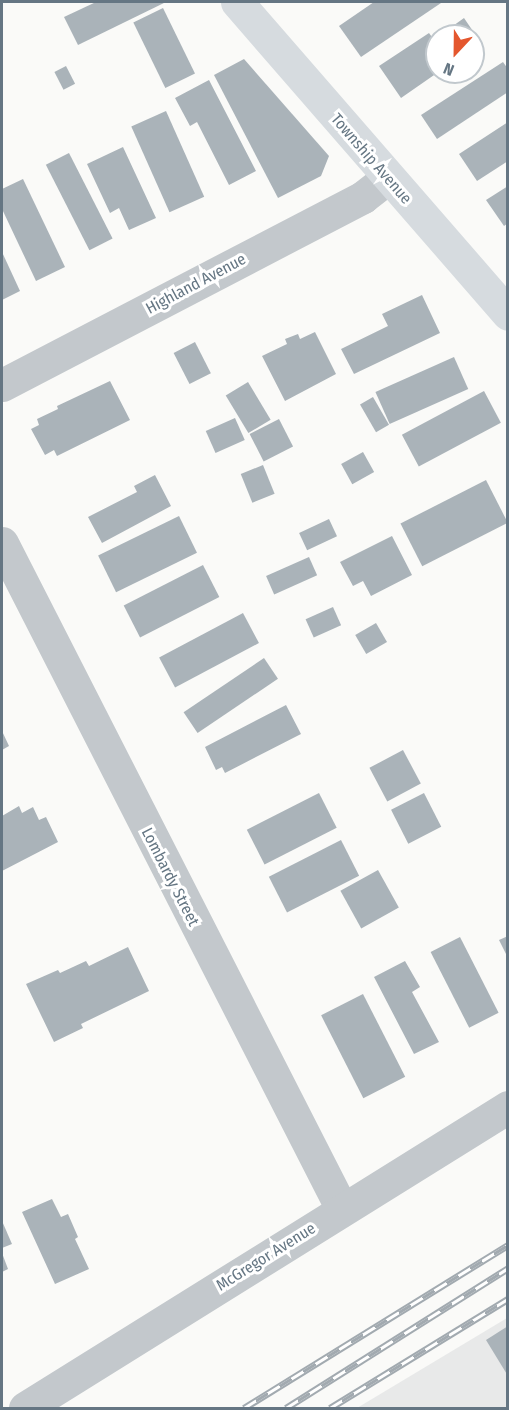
<!DOCTYPE html>
<style>
body{margin:0}
#map{position:relative;width:509px;height:1410px;overflow:hidden;background:#fafaf8;font-family:"Fira Sans Condensed",sans-serif}
div>[style]{position:absolute}
.built>*{inset:0;background:#e8e9e9}
.building>*{inset:0;background:#aab3b9;transform-origin:0 0}
.minor>*{height:33px;margin:-16.5px;padding:0 16.5px;transform-origin:16.5px;border-radius:16.5px;background:#c3c8cc}
.secondary>*{height:33px;margin:-16.5px;padding:0 16.5px;transform-origin:16.5px;border-radius:16.5px;background:#d6dbdf}
.rail>*{height:7px;margin-top:-3.5px;transform-origin:0;background:repeating-linear-gradient(90deg,#fff 0 14px,#a2aab0 0 28px);box-sizing:border-box;border-block:2px solid #a2aab0}
span{translate:-50% -50%;white-space:nowrap;text-align:center;line-height:1.15;-webkit-text-stroke:6px #fff;paint-order:stroke}
.street-label{font-size:16px;color:#657683}
.frame{position:absolute;inset:0;border:3px solid #657683;pointer-events:none}
.north{position:absolute;left:425px;top:24px;width:60px;height:60px;box-sizing:border-box;background:#fff;border:2px solid #c1c8cd;border-radius:50%;rotate:202deg;font-size:16px;font-weight:700;line-height:24px;text-align:center;color:#657683}
.north::after{content:'';display:block;margin:auto;width:21px;height:27px;background:#e4572e;clip-path:polygon(50% 0,100% 100%,50% 72%,0 100%)}
</style>
<div id="map">
<div class="built">
<i style="clip-path:polygon(507px 1318px,507px 1408px,357px 1408px)"></i>
</div>
<div class="building">
<i style="clip-path:polygon(96px 2px,166px 2px,78px 45px,64px 17px)"></i>
<i style="clip-path:polygon(374px 2px,440px 2px,441px 3px,361px 57px,339px 26px)"></i>
<i style="left:163px;top:8px;width:73px;height:33px;rotate:64deg"></i>
<i style="clip-path:polygon(464px 18px,481px 43px,473px 49px,473px 36px,439px 36px)"></i>
<i style="clip-path:polygon(429px 33px,434px 40px,437px 38px,437px 73px,401px 98px,379px 66px)"></i>
<i style="clip-path:polygon(244px 59px,329px 156px,321px 176px,278px 198px,214px 75px)"></i>
<i style="clip-path:polygon(503px 62px,508px 69px,508px 92px,437px 139px,421px 115px)"></i>
<i style="left:66px;top:66px;width:20px;height:13px;rotate:63deg"></i>
<i style="clip-path:polygon(209px 80px,256px 171px,229px 185px,197px 122px,190px 126px,175px 98px)"></i>
<i style="left:166px;top:111px;width:94px;height:38px;rotate:66deg"></i>
<i style="clip-path:polygon(508px 122px,508px 161px,477px 181px,459px 154px)"></i>
<i style="clip-path:polygon(123px 147px,156px 218px,129px 230px,119px 208px,110px 213px,87px 164px)"></i>
<i style="left:69px;top:153px;width:96px;height:26px;rotate:63deg"></i>
<i style="clip-path:polygon(23px 179px,65px 267px,36px 281px,2px 209px,2px 189px)"></i>
<i style="clip-path:polygon(508px 186px,508px 223px,504px 226px,486px 200px)"></i>
<i style="clip-path:polygon(2px 252px,20px 291px,2px 300px)"></i>
<i style="clip-path:polygon(422px 295px,440px 333px,354px 374px,341px 349px,388px 326px,382px 314px)"></i>
<i style="clip-path:polygon(315px 332px,336px 374px,285px 401px,262px 356px,287px 344px,285px 339px,298px 334px,300px 339px)"></i>
<i style="left:195px;top:342px;width:35px;height:24px;rotate:63deg"></i>
<i style="left:454px;top:357px;width:35px;height:86px;rotate:66deg"></i>
<i style="clip-path:polygon(110px 381px,130px 420px,57px 456px,54px 450px,45px 455px,31px 429px,39px 425px,37px 419px,58px 409px,57px 406px)"></i>
<i style="left:248px;top:382px;width:44px;height:26px;rotate:59deg"></i>
<i style="left:484px;top:391px;width:36px;height:93px;rotate:62deg"></i>
<i style="left:373px;top:397px;width:32px;height:15px;rotate:60deg"></i>
<i style="left:235px;top:418px;width:24px;height:32px;rotate:66deg"></i>
<i style="left:279px;top:419px;width:31px;height:33px;rotate:63deg"></i>
<i style="left:363px;top:452px;width:23px;height:25px;rotate:61deg"></i>
<i style="left:263px;top:465px;width:31px;height:24px;rotate:68deg"></i>
<i style="clip-path:polygon(155px 475px,171px 506px,102px 543px,88px 517px,137px 492px,134px 486px)"></i>
<i style="left:486px;top:480px;width:48px;height:96px;rotate:63deg"></i>
<i style="left:179px;top:516px;width:41px;height:90px;rotate:64deg"></i>
<i style="left:329px;top:519px;width:19px;height:33px;rotate:65deg"></i>
<i style="clip-path:polygon(392px 536px,412px 575px,371px 596px,363px 581px,353px 586px,340px 562px)"></i>
<i style="left:309px;top:557px;width:20px;height:47px;rotate:66deg"></i>
<i style="left:203px;top:565px;width:36px;height:89px;rotate:63deg"></i>
<i style="left:333px;top:607px;width:20px;height:30px;rotate:66deg"></i>
<i style="left:243px;top:613px;width:34px;height:95px;rotate:62deg"></i>
<i style="left:376px;top:623px;width:22px;height:24px;rotate:60deg"></i>
<i style="left:264px;top:658px;width:25px;height:97px;rotate:56deg"></i>
<i style="clip-path:polygon(286px 705px,301px 734px,225px 773px,222px 767px,216px 770px,205px 747px)"></i>
<i style="clip-path:polygon(2px 731px,9px 746px,2px 750px)"></i>
<i style="left:403px;top:750px;width:38px;height:38px;rotate:62deg"></i>
<i style="left:319px;top:793px;width:39px;height:81px;rotate:63deg"></i>
<i style="left:424px;top:793px;width:38px;height:37px;rotate:63deg"></i>
<i style="clip-path:polygon(19px 806px,22px 813px,33px 807px,39px 820px,46px 817px,58px 842px,2px 871px,2px 816px)"></i>
<i style="left:341px;top:840px;width:40px;height:81px;rotate:63deg"></i>
<i style="left:378px;top:870px;width:43px;height:43px;rotate:61deg"></i>
<i style="clip-path:polygon(508px 936px,508px 958px,499px 940px)"></i>
<i style="left:460px;top:937px;width:85px;height:33px;rotate:63deg"></i>
<i style="clip-path:polygon(128px 947px,149px 991px,81px 1024px,83px 1028px,54px 1042px,26px 984px,58px 970px,60px 973px,86px 961px,89px 966px)"></i>
<i style="clip-path:polygon(405px 961px,420px 987px,412px 992px,439px 1042px,414px 1054px,374px 977px)"></i>
<i style="left:363px;top:994px;width:93px;height:47px;rotate:63deg"></i>
<i style="clip-path:polygon(52px 1199px,61px 1217px,68px 1214px,78px 1237px,75px 1239px,89px 1269px,55px 1284px,22px 1212px)"></i>
<i style="clip-path:polygon(2px 1221px,12px 1244px,2px 1248px)"></i>
<i style="clip-path:polygon(2px 1253px,8px 1269px,2px 1272px)"></i>
<i style="clip-path:polygon(508px 1326px,508px 1376px,486px 1340px)"></i>
</div>
<div class="minor">
<i style="left:2px;top:385px;width:407px;rotate:-27.5deg"></i>
<i style="left:363px;top:197px;width:31px;rotate:-38deg"></i>
<i style="left:2px;top:543px;width:748px;rotate:62.96deg"></i>
<i style="left:25px;top:1408px;width:569px;rotate:-31.93deg"></i>
</div>
<div class="secondary">
<i style="left:237px;top:2px;width:413px;rotate:49deg"></i>
</div>
<div class="rail">
<i style="left:244px;top:1408px;width:310px;rotate:-31.7deg"></i>
<i style="left:286px;top:1408px;width:262px;rotate:-32.2deg"></i>
<i style="left:330px;top:1408px;width:209px;rotate:-31.5deg"></i>
</div>
<div class="street-label">
<span style="left:371px;top:159px;rotate:49deg">Township Avenue</span>
<span style="left:196px;top:284px;rotate:-28deg">Highland Avenue</span>
<span style="left:170px;top:877px;rotate:63deg">Lombardy Street</span>
<span style="left:266px;top:1257px;rotate:-32deg">McGregor Avenue</span>
</div>
<div class="frame"></div>
<div class="north">N</div>
</div>
